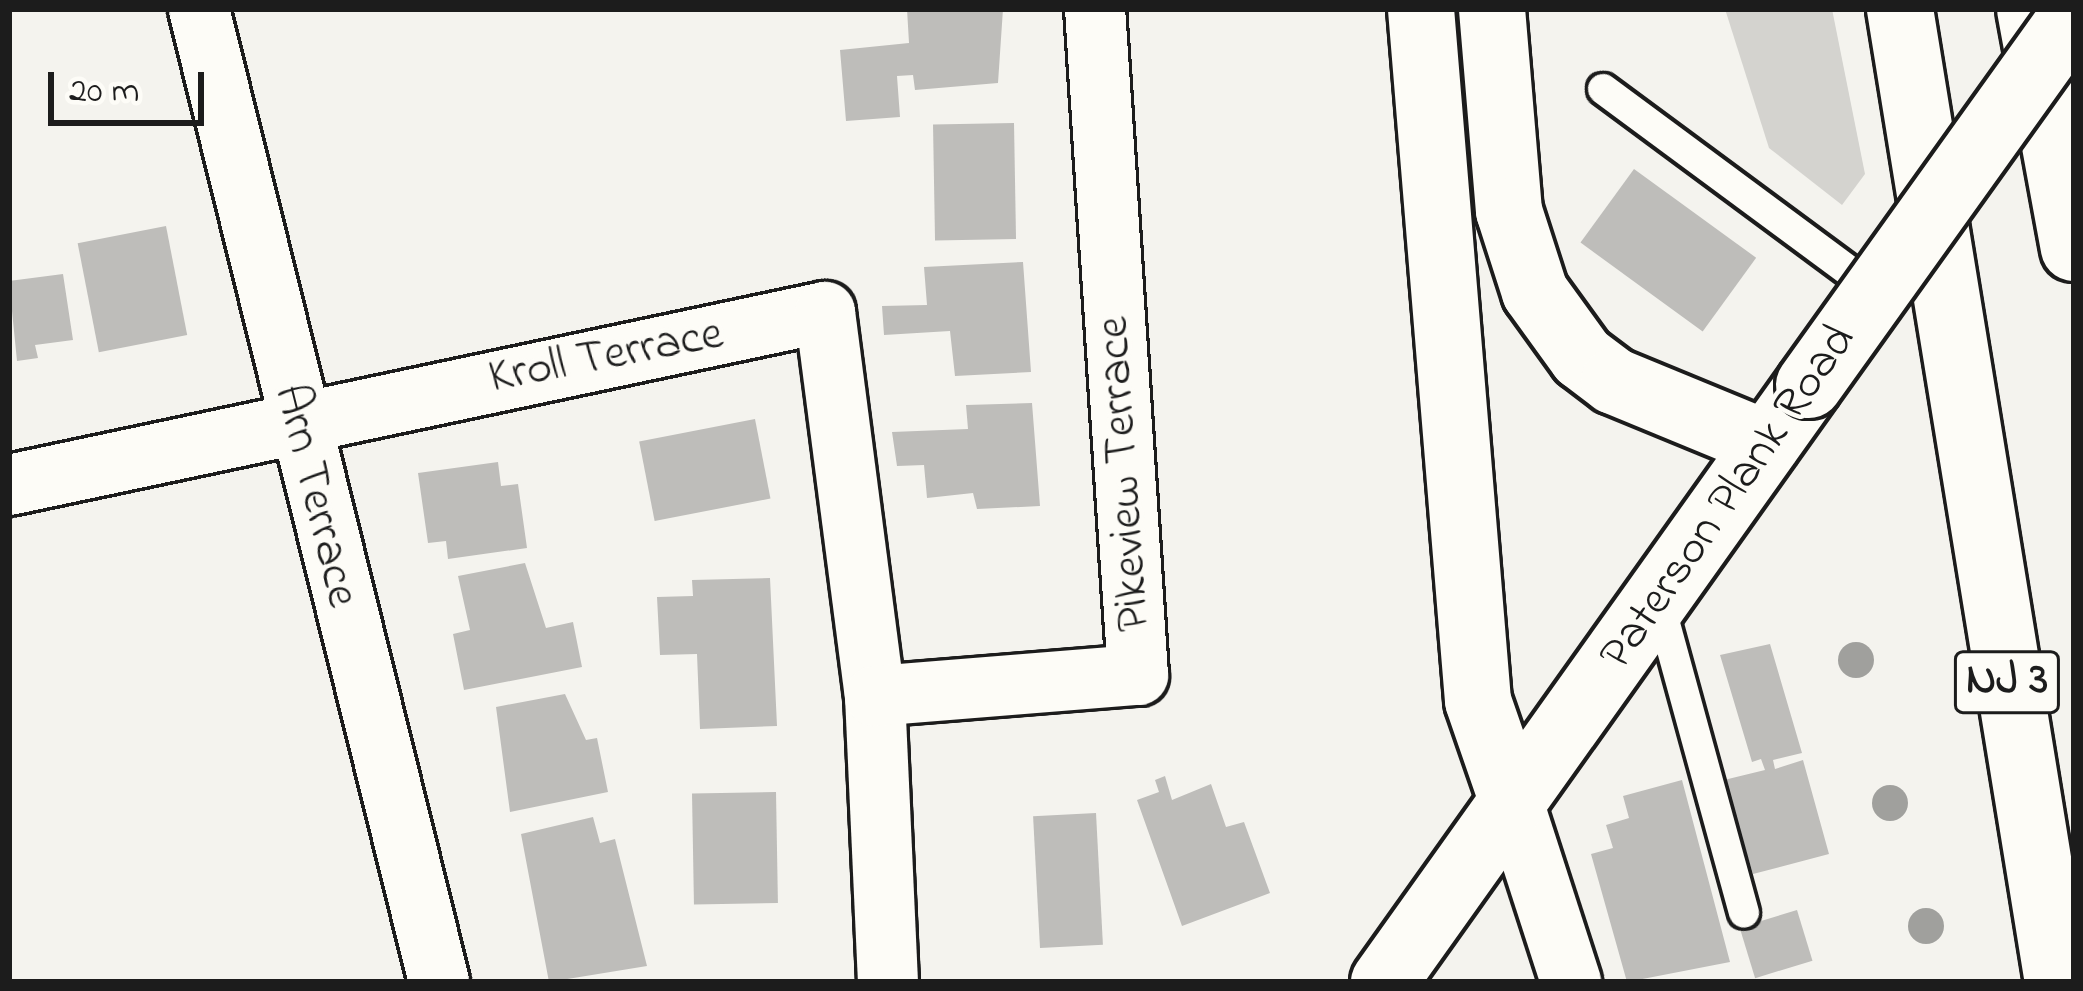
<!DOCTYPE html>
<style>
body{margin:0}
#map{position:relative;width:2083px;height:991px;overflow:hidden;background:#f4f3ee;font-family:"Indie Flower",sans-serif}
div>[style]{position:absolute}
.green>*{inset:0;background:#d4d3cf}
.building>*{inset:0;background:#bebdba;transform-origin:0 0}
.roads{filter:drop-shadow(3px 0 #1c1c1c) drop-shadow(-3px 0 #1c1c1c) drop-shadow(0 3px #1c1c1c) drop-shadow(0 -3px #1c1c1c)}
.lane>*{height:30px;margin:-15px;padding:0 15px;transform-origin:15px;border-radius:15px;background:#fdfcf7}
.street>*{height:60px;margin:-30px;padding:0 30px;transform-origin:30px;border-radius:30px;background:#fdfcf7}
.secondary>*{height:66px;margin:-33px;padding:0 33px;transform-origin:33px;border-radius:33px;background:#fdfcf7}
.highway>*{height:66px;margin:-33px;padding:0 33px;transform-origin:33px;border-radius:33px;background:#fdfcf7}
.bridges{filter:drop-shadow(3px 0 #1c1c1c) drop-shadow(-3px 0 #1c1c1c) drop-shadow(0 3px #1c1c1c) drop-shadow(0 -3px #1c1c1c)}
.secondary-bridge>*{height:66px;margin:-33px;padding:0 33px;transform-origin:33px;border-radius:33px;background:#fdfcf7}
.trees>*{width:36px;height:36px;margin:-18px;border-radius:50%;background:#a0a09d}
span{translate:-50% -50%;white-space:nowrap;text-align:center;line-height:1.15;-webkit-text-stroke:9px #fdfcf7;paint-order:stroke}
.shield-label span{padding:3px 9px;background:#fdfcf7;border:3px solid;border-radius:9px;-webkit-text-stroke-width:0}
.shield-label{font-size:45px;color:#1c1c1c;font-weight:700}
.street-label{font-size:48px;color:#1c1c1c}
.frame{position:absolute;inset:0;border:12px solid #1c1c1c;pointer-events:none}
.scale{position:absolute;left:48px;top:72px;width:156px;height:54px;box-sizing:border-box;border:6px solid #1c1c1c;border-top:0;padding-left:15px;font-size:36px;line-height:42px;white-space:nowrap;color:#1c1c1c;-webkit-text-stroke:9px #fdfcf7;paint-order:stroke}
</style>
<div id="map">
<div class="green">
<i style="clip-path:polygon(1725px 9px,1832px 9px,1865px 174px,1842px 205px,1769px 148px)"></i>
</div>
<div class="building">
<i style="clip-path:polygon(907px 9px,1003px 9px,998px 83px,915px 90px,913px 75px,897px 76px,900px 117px,846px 121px,840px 50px,909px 43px)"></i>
<i style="left:1014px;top:123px;width:116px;height:81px;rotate:89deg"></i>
<i style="left:1634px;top:169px;width:151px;height:91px;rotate:36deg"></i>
<i style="left:166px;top:226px;width:111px;height:90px;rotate:79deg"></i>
<i style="clip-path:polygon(1023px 262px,1031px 372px,955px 376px,950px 331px,884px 335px,882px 306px,927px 305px,924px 267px)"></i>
<i style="clip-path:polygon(63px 274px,73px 340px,35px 345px,38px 358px,17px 361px,9px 281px)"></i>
<i style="clip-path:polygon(1032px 403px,1040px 506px,977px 509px,973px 493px,927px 498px,924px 465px,897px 466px,892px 432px,968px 429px,966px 405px)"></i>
<i style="left:755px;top:419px;width:81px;height:118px;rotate:79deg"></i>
<i style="clip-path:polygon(498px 462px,501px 486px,518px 484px,527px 548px,448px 559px,446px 541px,428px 543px,418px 473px)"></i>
<i style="clip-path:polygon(525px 563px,546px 628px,573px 622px,582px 667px,464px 690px,453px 634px,470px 630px,458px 576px)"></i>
<i style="clip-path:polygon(770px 578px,777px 726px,700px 729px,697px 654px,660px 655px,657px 597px,693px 596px,692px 580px)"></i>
<i style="clip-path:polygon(1770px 644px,1802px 753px,1773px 760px,1775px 769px,1803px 760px,1829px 854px,1753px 874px,1724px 780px,1765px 770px,1761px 759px,1752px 762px,1720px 655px)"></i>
<i style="clip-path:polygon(565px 694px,586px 740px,597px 738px,608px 792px,510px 812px,496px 707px)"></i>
<i style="clip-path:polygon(1165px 776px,1172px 800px,1211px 784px,1226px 827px,1244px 822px,1270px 893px,1182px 926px,1137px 800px,1159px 792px,1155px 780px)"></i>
<i style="clip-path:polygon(1682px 780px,1730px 962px,1627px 982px,1591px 854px,1613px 848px,1606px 825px,1629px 818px,1623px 796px)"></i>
<i style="left:776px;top:792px;width:111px;height:84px;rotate:89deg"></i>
<i style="left:1096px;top:813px;width:132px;height:63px;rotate:87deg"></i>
<i style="clip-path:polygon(593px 817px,600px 843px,615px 839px,647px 966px,549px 982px,521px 834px)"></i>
<i style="left:1797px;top:910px;width:53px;height:60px;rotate:73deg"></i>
</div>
<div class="roads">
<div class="lane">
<i style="left:1603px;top:89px;width:340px;rotate:36.5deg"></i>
<i style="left:1659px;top:602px;width:322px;rotate:74.7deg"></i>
</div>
<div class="street">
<i style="left:199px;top:9px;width:1002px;rotate:76.14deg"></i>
<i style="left:9px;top:485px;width:834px;rotate:-11.97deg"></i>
<i style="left:825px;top:312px;width:387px;rotate:82.6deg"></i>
<i style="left:875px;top:696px;width:286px;rotate:87.4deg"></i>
<i style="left:875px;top:696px;width:264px;rotate:-4.6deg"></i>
<i style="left:1138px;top:675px;width:667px;rotate:-93.69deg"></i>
<i style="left:1513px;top:802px;width:189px;rotate:72.1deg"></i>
</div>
<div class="secondary">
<i style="left:1421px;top:9px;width:694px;rotate:85.29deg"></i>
<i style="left:1478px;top:701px;width:107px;rotate:70.9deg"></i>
<i style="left:1384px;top:982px;width:733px;rotate:-54.55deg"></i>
</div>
<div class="highway">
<i style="left:1492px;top:9px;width:203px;rotate:85.2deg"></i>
<i style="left:1509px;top:211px;width:85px;rotate:72.2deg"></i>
<i style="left:1535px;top:292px;width:80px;rotate:54.1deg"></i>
<i style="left:1582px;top:357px;width:40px;rotate:37deg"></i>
<i style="left:1614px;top:381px;width:165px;rotate:22.4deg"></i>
<i style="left:1900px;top:9px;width:986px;rotate:80.78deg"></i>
<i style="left:2030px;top:9px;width:243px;rotate:79.6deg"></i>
</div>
</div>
<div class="bridges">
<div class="secondary-bridge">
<i style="left:1809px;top:385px;width:455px;rotate:-54.4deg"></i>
</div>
</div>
<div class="trees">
<i style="left:1856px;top:660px"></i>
<i style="left:1890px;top:803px"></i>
<i style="left:1926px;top:926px"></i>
</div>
<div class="shield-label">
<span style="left:2007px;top:682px">NJ 3</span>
</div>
<div class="street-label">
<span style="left:606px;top:357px;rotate:-11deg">Kroll Terrace</span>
<span style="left:1125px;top:474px;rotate:-94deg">Pikeview Terrace</span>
<span style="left:315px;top:496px;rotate:76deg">Arn Terrace</span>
<span style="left:1729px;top:498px;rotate:-55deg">Paterson Plank Road</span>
</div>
<div class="frame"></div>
<div class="scale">20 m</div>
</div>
